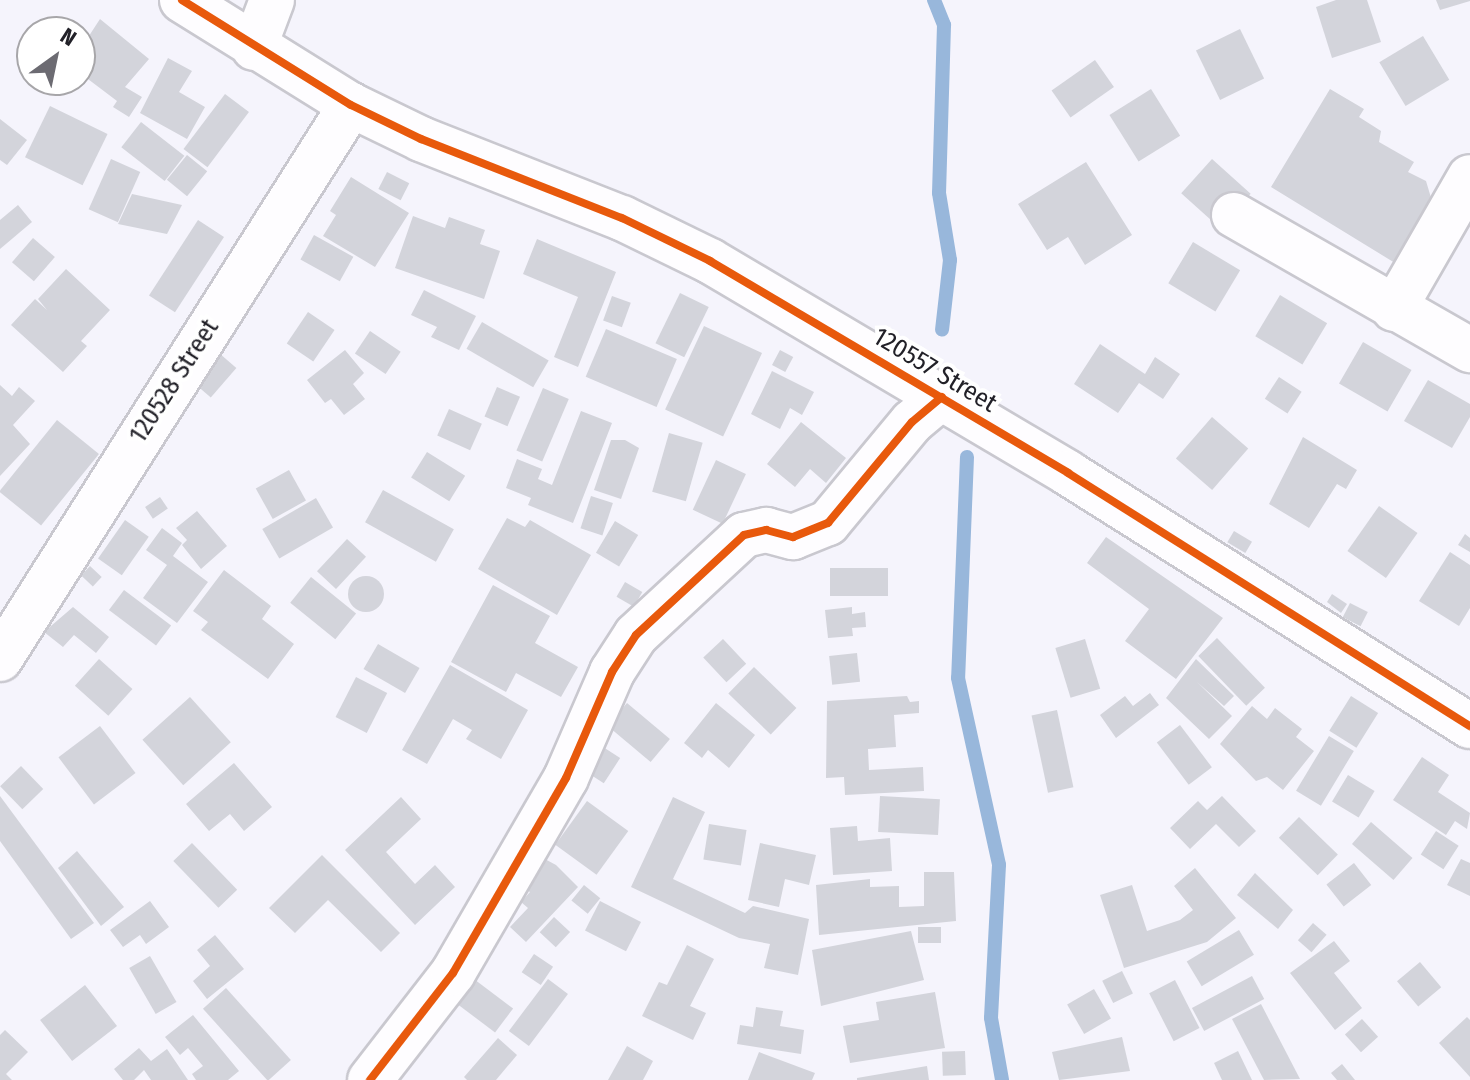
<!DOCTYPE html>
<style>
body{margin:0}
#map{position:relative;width:1470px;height:1080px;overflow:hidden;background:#f5f4fc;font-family:"Fira Sans Condensed",sans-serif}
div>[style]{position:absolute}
.stream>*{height:14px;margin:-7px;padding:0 7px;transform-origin:7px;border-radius:7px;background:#98b7db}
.building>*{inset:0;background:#d3d4db;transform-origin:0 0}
.round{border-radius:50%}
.roads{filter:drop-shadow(2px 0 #c9c8cf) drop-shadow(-2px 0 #c9c8cf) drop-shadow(0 2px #c9c8cf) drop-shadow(0 -2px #c9c8cf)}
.street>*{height:44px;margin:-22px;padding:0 22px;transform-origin:22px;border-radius:22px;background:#fefdff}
.cycleway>*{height:8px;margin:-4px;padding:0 4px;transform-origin:4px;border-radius:4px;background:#e8590c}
span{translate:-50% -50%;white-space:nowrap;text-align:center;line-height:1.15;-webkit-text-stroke:8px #fff;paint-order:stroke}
.street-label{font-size:26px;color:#222128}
.north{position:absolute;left:16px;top:16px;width:80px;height:80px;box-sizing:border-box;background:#fff;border:2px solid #a7a6a9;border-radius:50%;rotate:33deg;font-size:22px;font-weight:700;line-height:32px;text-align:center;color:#222128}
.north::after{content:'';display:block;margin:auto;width:28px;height:36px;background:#6c6b72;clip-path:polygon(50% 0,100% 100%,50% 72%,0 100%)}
</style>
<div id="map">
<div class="stream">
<i style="left:934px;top:0;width:27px;rotate:68deg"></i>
<i style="left:944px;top:25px;width:168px;rotate:91.7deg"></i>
<i style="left:939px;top:193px;width:68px;rotate:80.7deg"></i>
<i style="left:950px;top:260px;width:70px;rotate:96.5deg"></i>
<i style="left:967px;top:457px;width:221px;rotate:92.3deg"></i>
<i style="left:958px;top:678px;width:191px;rotate:77.6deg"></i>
<i style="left:999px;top:865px;width:153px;rotate:93deg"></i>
<i style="left:991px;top:1018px;width:63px;rotate:79.9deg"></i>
</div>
<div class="building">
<i style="clip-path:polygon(1336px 0,1367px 0,1381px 42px,1332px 58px,1316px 7px)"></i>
<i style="clip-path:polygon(1436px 0,1470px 0,1470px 1px,1440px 10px)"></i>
<i style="clip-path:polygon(100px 19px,149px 59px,125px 87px,142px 97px,129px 117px,113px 107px,117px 101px,80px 73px,80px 59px,89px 45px,85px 42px)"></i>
<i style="left:1240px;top:29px;width:55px;height:49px;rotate:64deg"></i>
<i style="left:1423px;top:36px;width:51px;height:51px;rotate:59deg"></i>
<i style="clip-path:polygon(168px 58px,192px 71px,179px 92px,205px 107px,187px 139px,140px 113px)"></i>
<i style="left:1095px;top:60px;width:33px;height:53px;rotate:55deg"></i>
<i style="clip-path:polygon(47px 80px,66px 80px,63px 87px)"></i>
<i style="left:1151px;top:89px;width:55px;height:49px;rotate:58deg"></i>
<i style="clip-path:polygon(1330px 89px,1364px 109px,1359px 117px,1381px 131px,1379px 142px,1414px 162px,1408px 172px,1426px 181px,1432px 201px,1395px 263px,1271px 187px)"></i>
<i style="left:225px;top:94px;width:30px;height:69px;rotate:37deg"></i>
<i style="left:50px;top:106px;width:64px;height:57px;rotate:26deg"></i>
<i style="clip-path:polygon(0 119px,27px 140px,7px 165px,0 160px)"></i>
<i style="left:141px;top:122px;width:55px;height:32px;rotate:38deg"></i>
<i style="left:187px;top:155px;width:26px;height:32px;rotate:39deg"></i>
<i style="left:111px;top:159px;width:32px;height:55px;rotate:24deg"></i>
<i style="left:1212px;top:159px;width:52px;height:46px;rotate:42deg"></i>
<i style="clip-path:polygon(1086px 162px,1132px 235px,1085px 265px,1068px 237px,1047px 250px,1018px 204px)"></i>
<i style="left:387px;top:172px;width:25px;height:19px;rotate:27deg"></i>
<i style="clip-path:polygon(351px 177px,409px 213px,375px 267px,323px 236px,336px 215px,330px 211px)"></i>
<i style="clip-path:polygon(132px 194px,182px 205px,167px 234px,118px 224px)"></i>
<i style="clip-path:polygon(18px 205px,32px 222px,0 249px,0 220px)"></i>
<i style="clip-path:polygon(413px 216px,445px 228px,449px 217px,485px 230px,480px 244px,500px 251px,484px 299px,395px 268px)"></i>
<i style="left:198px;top:220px;width:31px;height:90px;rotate:33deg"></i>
<i style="left:314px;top:235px;width:45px;height:28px;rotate:29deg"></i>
<i style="left:33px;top:238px;width:29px;height:32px;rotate:41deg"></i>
<i style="clip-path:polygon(537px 239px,616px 272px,578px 367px,554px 357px,578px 297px,523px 274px)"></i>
<i style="left:1193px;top:242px;width:55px;height:48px;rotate:31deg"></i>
<i style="clip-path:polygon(66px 269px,110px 310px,81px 341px,87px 346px,63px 372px,11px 325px,35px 299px,47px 310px,38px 299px)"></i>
<i style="clip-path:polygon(424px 290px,476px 316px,459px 350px,431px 337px,437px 327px,411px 315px)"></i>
<i style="left:680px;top:293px;width:32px;height:56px;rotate:26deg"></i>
<i style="left:1280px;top:295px;width:55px;height:48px;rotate:31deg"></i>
<i style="left:612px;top:296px;width:20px;height:26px;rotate:20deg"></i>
<i style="left:308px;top:312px;width:32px;height:38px;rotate:34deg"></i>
<i style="left:482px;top:322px;width:77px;height:31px;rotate:30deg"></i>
<i style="left:704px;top:326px;width:64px;height:92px;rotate:25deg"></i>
<i style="left:606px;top:329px;width:77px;height:52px;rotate:23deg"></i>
<i style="left:370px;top:331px;width:37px;height:27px;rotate:34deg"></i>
<i style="left:1363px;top:342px;width:56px;height:48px;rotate:30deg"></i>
<i style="clip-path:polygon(1100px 344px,1145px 374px,1155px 357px,1180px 374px,1163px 399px,1139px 383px,1118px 413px,1074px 384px)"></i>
<i style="clip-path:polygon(345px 350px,364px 373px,353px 384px,365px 399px,344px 415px,331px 399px,325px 403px,307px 380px)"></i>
<i style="left:780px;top:350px;width:15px;height:17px;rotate:28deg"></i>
<i style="left:219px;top:353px;width:23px;height:39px;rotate:41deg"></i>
<i style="clip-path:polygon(772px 371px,814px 392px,802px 415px,790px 408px,780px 429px,751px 414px)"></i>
<i style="left:1279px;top:377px;width:27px;height:26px;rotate:33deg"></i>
<i style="clip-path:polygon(1428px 380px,1470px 404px,1470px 417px,1452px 448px,1404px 421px)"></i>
<i style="clip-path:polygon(0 385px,12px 396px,19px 387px,35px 401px,13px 425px,30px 444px,0 476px)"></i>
<i style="left:497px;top:387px;width:25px;height:32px;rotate:23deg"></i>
<i style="left:543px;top:388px;width:28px;height:68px;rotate:23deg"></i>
<i style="left:449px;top:409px;width:36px;height:29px;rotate:24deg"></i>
<i style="clip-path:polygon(581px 411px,612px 423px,573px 523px,528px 505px,531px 498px,506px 488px,517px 459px,542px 469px,538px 479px,552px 485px)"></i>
<i style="left:1212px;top:417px;width:48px;height:55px;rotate:41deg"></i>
<i style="left:57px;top:420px;width:54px;height:92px;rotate:39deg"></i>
<i style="clip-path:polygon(801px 422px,846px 458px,826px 483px,810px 469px,795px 487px,767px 464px)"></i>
<i style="left:669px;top:433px;width:35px;height:61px;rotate:16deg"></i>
<i style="clip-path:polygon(1303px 437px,1357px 470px,1346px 489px,1337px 484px,1309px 528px,1269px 504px)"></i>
<i style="clip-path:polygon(611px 440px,625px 440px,639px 448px,621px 499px,594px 490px)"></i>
<i style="left:427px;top:452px;width:45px;height:30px;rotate:32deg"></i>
<i style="left:716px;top:460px;width:33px;height:55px;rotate:25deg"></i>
<i style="left:289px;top:470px;width:35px;height:38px;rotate:61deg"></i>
<i style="left:383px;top:490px;width:81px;height:37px;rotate:29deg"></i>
<i style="left:591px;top:496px;width:23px;height:34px;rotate:18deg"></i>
<i style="left:160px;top:497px;width:14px;height:18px;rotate:56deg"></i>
<i style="left:316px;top:498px;width:34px;height:62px;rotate:60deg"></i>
<i style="left:1379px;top:506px;width:47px;height:55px;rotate:35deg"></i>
<i style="clip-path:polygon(197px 511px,227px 546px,201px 569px,182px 545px,187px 540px,176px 528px)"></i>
<i style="clip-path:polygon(507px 518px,525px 527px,530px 520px,591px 555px,557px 615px,478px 569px)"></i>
<i style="left:125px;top:520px;width:29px;height:47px;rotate:35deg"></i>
<i style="left:615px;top:521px;width:27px;height:37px;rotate:31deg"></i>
<i style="clip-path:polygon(162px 528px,182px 543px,173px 556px,208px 582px,177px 623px,143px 598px,167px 565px,146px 550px)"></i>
<i style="left:1234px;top:531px;width:21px;height:13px;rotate:31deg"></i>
<i style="clip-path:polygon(1465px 534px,1470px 538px,1470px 552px,1458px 545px)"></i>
<i style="clip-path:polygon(1106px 537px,1223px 618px,1176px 679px,1125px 641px,1149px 609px,1087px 563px)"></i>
<i style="left:347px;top:539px;width:26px;height:44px;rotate:43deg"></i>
<i style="clip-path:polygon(1450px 552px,1470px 565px,1470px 608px,1459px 626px,1419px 601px)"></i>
<i style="left:90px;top:566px;width:16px;height:13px;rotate:43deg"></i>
<i style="left:888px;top:568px;width:28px;height:58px;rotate:90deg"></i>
<i style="clip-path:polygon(224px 570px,271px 606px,262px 619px,294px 644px,268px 679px,201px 630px,208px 622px,193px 611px)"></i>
<i class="round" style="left:348px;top:576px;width:36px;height:36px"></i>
<i style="left:311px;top:577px;width:58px;height:33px;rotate:39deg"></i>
<i style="left:625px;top:582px;width:20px;height:17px;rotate:30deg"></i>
<i style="clip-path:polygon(493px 585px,550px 616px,535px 643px,578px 667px,561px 697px,516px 673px,506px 692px,451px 662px)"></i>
<i style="left:124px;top:590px;width:59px;height:25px;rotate:37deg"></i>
<i style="clip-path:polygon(1332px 594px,1347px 604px,1341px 613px,1327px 602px)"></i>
<i style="left:1350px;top:603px;width:20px;height:16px;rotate:27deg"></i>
<i style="clip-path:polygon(73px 607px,109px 637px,96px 653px,74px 635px,63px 647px,44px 632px)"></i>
<i style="clip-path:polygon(852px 607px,852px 614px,865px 612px,866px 627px,852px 628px,853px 636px,828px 638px,825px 610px)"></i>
<i style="left:1217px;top:638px;width:69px;height:26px;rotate:46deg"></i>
<i style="left:723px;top:639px;width:34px;height:27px;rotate:47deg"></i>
<i style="left:1085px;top:639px;width:52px;height:31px;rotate:73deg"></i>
<i style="left:378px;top:644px;width:48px;height:29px;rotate:30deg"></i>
<i style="left:857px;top:653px;width:29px;height:28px;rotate:84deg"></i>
<i style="left:99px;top:659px;width:45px;height:36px;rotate:42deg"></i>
<i style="clip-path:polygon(1196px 659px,1234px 696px,1224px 706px,1197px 682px,1232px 716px,1209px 739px,1166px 698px)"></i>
<i style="clip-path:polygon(450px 665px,528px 710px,501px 759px,466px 739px,472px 730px,453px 719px,427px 764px,402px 750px)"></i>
<i style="left:754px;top:667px;width:59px;height:37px;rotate:44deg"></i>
<i style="left:356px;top:677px;width:35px;height:45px;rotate:27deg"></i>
<i style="clip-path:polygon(1150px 693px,1159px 705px,1116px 738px,1100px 715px,1125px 696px,1133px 706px)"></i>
<i style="clip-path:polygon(907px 696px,910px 702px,919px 701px,919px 713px,894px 715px,896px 747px,868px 749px,869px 770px,923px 767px,924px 791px,845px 795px,844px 777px,826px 778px,827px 701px)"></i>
<i style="left:1351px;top:696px;width:32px;height:41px;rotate:32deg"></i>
<i style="left:190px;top:697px;width:61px;height:64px;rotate:48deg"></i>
<i style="left:627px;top:703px;width:56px;height:30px;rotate:40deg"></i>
<i style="clip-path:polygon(716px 703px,755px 735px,729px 768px,708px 750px,702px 758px,684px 743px)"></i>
<i style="clip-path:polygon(1252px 706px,1267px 719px,1275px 708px,1302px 729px,1296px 737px,1314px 751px,1283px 790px,1267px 777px,1256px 781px,1220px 744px)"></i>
<i style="left:1057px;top:710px;width:79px;height:26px;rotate:78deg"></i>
<i style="left:1180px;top:725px;width:53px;height:29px;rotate:53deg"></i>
<i style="left:100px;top:726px;width:59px;height:52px;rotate:53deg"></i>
<i style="left:1329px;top:736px;width:29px;height:64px;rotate:31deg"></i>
<i style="left:600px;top:745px;width:24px;height:30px;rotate:33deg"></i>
<i style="clip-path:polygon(1422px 757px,1449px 775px,1438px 792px,1470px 813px,1467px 829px,1455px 821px,1446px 835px,1393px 800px)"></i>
<i style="clip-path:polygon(234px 763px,272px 807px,244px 831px,230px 814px,209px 831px,186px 804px)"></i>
<i style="left:21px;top:766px;width:32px;height:29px;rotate:46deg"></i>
<i style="left:1348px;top:775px;width:31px;height:31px;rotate:31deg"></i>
<i style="clip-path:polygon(0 796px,94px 923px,71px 939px,0 841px)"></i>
<i style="left:880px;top:796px;width:60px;height:36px;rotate:3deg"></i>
<i style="clip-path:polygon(1222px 796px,1256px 831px,1239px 847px,1216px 824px,1190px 849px,1170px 828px,1198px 801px,1207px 810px)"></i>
<i style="clip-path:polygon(401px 797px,421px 819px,386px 852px,415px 884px,435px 865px,455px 887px,415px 925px,345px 850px)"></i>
<i style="clip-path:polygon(673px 797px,705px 812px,673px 879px,745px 913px,753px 906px,809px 919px,798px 975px,764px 968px,770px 944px,739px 938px,631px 887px)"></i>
<i style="left:587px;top:801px;width:51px;height:54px;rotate:36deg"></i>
<i style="left:1299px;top:817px;width:54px;height:29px;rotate:44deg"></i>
<i style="left:1371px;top:822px;width:55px;height:29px;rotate:41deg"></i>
<i style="left:709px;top:824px;width:38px;height:36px;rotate:9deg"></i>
<i style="clip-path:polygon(857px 826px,858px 841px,890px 838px,892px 871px,833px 875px,830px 828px)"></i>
<i style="left:1436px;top:831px;width:27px;height:28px;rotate:33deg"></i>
<i style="left:192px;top:843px;width:65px;height:26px;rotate:46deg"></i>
<i style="clip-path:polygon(760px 843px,816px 855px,809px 885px,785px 879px,779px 907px,748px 900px)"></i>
<i style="clip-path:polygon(528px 850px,556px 865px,578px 887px,526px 942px,510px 927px,528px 908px,521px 902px,530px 892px,513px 883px)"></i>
<i style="clip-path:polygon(77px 851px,124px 907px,101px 926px,58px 868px)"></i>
<i style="clip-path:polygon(322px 855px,400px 933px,381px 952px,328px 900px,295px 933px,269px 908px)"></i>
<i style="clip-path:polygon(1461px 859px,1470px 863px,1470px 896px,1447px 885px)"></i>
<i style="left:1354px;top:863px;width:28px;height:35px;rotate:52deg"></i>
<i style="clip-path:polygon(1195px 868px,1236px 918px,1207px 942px,1124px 968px,1100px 895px,1132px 885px,1147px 931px,1180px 920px,1193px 910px,1174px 886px)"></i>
<i style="clip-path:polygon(924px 872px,954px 872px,956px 921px,819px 935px,816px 885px,870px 879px,870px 887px,899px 886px,899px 907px,924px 906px)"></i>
<i style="clip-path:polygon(1255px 873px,1293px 910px,1278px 929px,1237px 895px)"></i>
<i style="left:584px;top:885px;width:21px;height:20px;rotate:39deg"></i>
<i style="clip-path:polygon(150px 901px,169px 927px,146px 944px,140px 935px,123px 947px,110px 930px)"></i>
<i style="left:600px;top:901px;width:46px;height:33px;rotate:27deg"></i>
<i style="left:554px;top:917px;width:22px;height:21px;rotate:43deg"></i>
<i style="left:1313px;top:923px;width:18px;height:23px;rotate:41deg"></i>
<i style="left:918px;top:927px;width:23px;height:16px"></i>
<i style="left:1239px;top:930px;width:29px;height:61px;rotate:59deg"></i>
<i style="clip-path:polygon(911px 931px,924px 980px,821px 1006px,812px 950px)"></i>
<i style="clip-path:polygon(215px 935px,244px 969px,207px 999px,193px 981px,210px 966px,197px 950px)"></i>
<i style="clip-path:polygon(1334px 941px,1350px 961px,1334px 973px,1362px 1008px,1335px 1030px,1290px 973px)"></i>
<i style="clip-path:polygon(687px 945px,714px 959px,690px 1006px,706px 1013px,693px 1040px,642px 1016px,659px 982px,667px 985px)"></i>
<i style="left:534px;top:954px;width:23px;height:22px;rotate:34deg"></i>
<i style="left:150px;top:956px;width:53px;height:24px;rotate:60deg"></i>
<i style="left:1420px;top:962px;width:33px;height:30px;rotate:50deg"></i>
<i style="left:462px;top:970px;width:64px;height:30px;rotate:37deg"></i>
<i style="left:1122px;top:971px;width:25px;height:22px;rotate:64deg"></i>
<i style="left:1252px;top:976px;width:26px;height:68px;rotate:62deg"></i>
<i style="left:548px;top:979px;width:25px;height:65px;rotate:37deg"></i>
<i style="left:1175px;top:980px;width:54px;height:29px;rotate:63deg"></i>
<i style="left:85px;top:985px;width:52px;height:57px;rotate:52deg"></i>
<i style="left:226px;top:988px;width:97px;height:31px;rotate:48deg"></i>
<i style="left:1094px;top:989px;width:34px;height:31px;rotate:60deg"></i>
<i style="clip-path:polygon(935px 992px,945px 1048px,850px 1063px,843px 1026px,879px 1020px,876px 1002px)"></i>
<i style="clip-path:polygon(1261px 1004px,1300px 1079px,1264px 1080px,1232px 1019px)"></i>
<i style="clip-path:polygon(756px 1007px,783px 1011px,780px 1026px,804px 1030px,801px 1054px,737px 1044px,740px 1025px,753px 1027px)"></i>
<i style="clip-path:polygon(193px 1015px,239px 1071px,228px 1080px,196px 1080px,192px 1074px,203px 1066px,188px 1048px,180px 1055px,165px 1037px)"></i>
<i style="clip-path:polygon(1467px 1017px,1470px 1020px,1470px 1077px,1439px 1043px)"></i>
<i style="left:1362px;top:1019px;width:24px;height:23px;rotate:48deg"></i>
<i style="clip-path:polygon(5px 1030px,28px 1052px,6px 1074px,12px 1080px,0 1080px,0 1035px)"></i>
<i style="clip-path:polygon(1122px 1037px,1130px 1071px,1059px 1080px,1052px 1052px)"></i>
<i style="clip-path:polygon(498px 1038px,517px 1055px,496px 1080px,467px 1080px,464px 1077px)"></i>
<i style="clip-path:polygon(627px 1046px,653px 1061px,643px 1080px,608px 1080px)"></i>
<i style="clip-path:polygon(139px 1048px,151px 1061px,167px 1049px,188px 1080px,151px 1080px,144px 1070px,134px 1080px,123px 1080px,114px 1069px)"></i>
<i style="left:965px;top:1051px;width:24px;height:23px;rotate:88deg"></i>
<i style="clip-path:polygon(1238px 1051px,1252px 1080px,1222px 1080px,1214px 1063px)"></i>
<i style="clip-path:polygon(759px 1052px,815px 1073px,812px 1080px,748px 1080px)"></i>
<i style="clip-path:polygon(1342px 1064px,1355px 1080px,1337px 1080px,1331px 1073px)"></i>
<i style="clip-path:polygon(927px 1066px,929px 1080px,857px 1080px,857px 1078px)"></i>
</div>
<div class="roads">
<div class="street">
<i style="left:182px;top:0;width:199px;rotate:31.9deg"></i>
<i style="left:351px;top:105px;width:78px;rotate:25.9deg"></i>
<i style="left:421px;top:139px;width:216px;rotate:21.5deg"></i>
<i style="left:622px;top:218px;width:98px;rotate:26deg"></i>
<i style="left:710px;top:261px;width:416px;rotate:30.6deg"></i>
<i style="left:1068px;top:473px;width:475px;rotate:32.2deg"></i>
<i style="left:254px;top:48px;width:51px;rotate:-69.4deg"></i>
<i style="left:1234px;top:215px;width:272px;rotate:29.8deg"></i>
<i style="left:1394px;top:309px;width:152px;rotate:-60.1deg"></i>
<i style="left:0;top:659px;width:656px;rotate:-57.64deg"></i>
<i style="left:370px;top:1080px;width:135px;rotate:-52.2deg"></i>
<i style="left:453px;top:973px;width:225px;rotate:-59.9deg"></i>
<i style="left:566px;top:778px;width:116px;rotate:-66.5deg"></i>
<i style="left:612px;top:672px;width:44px;rotate:-57deg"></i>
<i style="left:636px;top:635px;width:147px;rotate:-42.8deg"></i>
<i style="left:744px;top:535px;width:23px;rotate:-13deg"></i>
<i style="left:766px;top:530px;width:28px;rotate:15deg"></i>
<i style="left:793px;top:537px;width:38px;rotate:-22deg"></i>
<i style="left:828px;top:523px;width:131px;rotate:-50.3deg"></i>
<i style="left:912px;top:422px;width:39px;rotate:-40deg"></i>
</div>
</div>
<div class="cycleway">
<i style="left:182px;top:0;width:199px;rotate:31.9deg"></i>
<i style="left:351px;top:105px;width:78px;rotate:25.9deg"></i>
<i style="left:421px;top:139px;width:216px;rotate:21.5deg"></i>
<i style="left:622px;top:218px;width:98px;rotate:26deg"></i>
<i style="left:710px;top:261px;width:416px;rotate:30.6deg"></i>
<i style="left:1068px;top:473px;width:475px;rotate:32.2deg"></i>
<i style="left:370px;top:1080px;width:135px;rotate:-52.2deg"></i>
<i style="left:453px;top:973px;width:225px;rotate:-59.9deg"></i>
<i style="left:566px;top:778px;width:116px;rotate:-66.5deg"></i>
<i style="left:612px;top:672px;width:44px;rotate:-57deg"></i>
<i style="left:636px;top:635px;width:147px;rotate:-42.8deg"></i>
<i style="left:744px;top:535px;width:23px;rotate:-13deg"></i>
<i style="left:766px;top:530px;width:28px;rotate:15deg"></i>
<i style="left:793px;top:537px;width:38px;rotate:-22deg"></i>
<i style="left:828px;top:523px;width:131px;rotate:-50.3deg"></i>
<i style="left:912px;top:422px;width:39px;rotate:-40deg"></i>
</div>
<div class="street-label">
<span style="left:935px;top:370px;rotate:31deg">120557 Street</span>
<span style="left:174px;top:381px;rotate:-57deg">120528 Street</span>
</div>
<div class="north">N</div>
</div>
